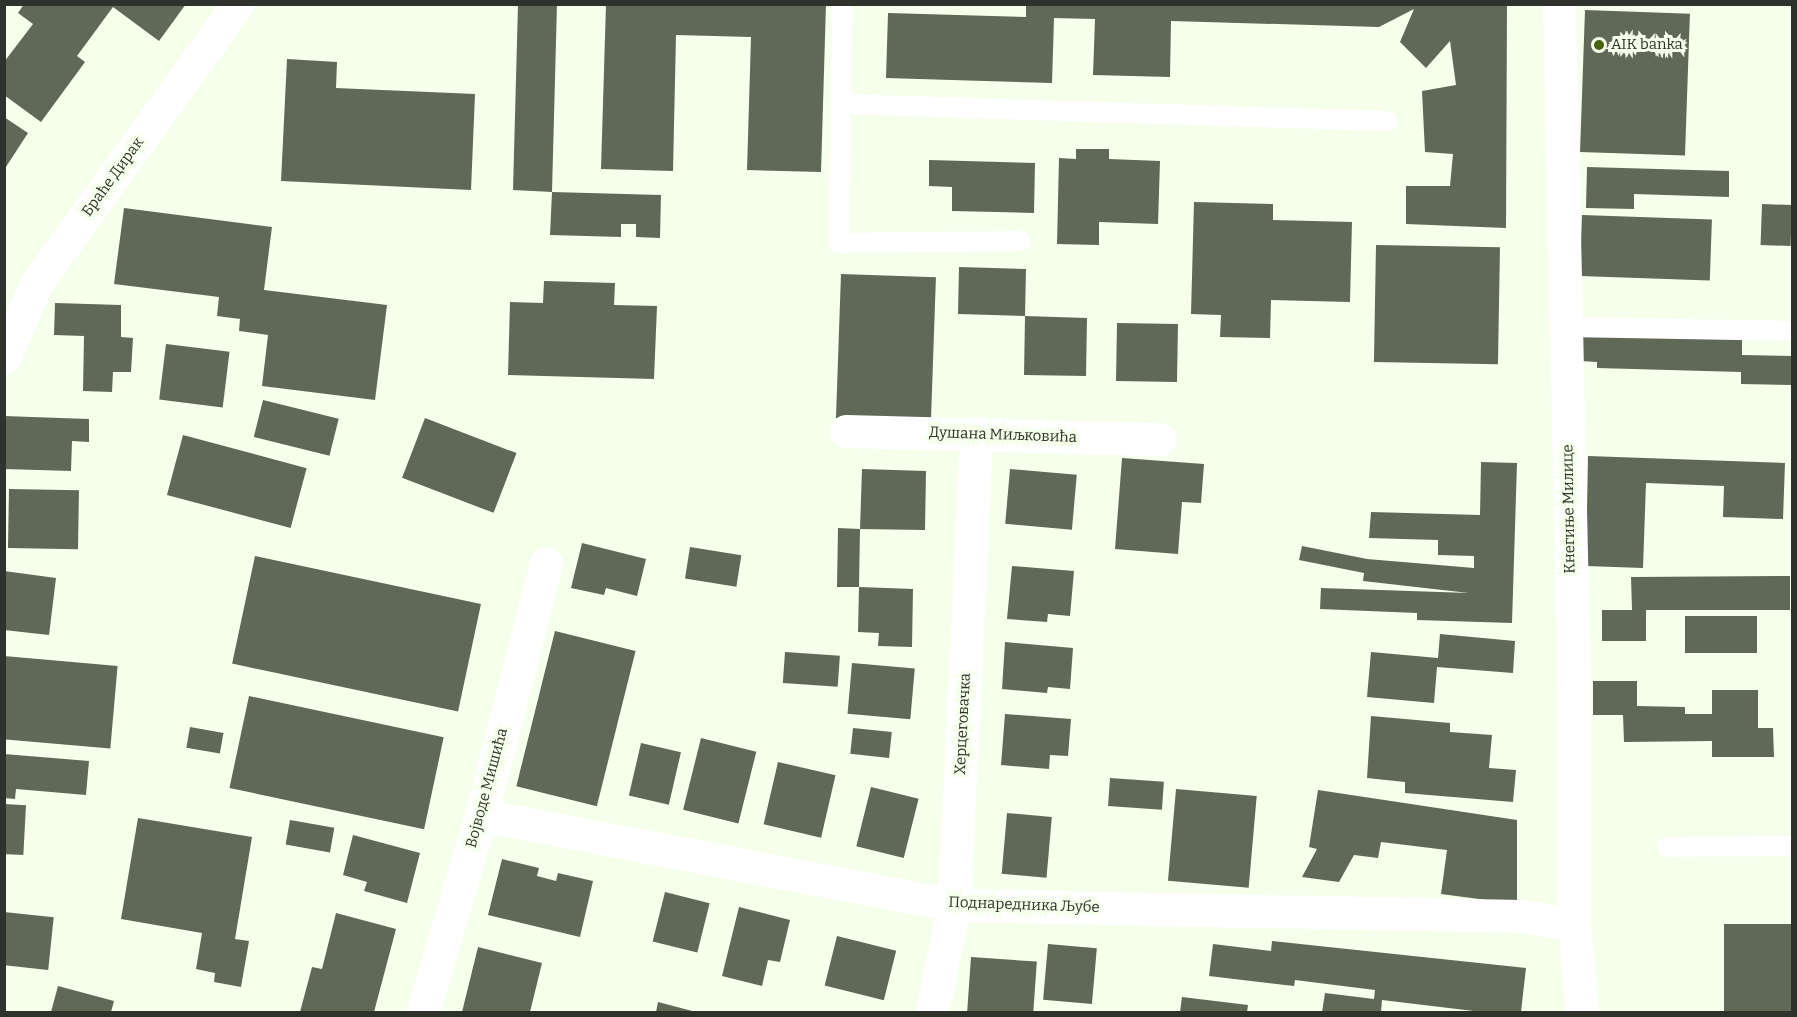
<!DOCTYPE html>
<meta charset="utf-8">
<style>
body{margin:0}
#map{position:relative;width:1797px;height:1017px;overflow:hidden;background:#f5ffeb;font-family:Bitter,serif}
div>[style]{position:absolute}
.building>*{inset:0;background:#606857;transform-origin:0 0}
.service>*{height:20px;margin:-10px;padding:0 10px;transform-origin:10px;border-radius:10px;background:#fff}
.minor>*{height:33px;margin:-16.5px;padding:0 16.5px;transform-origin:16.5px;border-radius:16.5px;background:#fff}
.tertiary>*{height:33px;margin:-16.5px;padding:0 16.5px;transform-origin:16.5px;border-radius:16.5px;background:#fff}
.dots>*{width:16px;height:16px;translate:-50% -50%;box-sizing:border-box;border:3px solid #f5ffeb;border-radius:50%}
span{translate:-50% -50%;white-space:nowrap;text-align:center;line-height:1.15;-webkit-text-stroke:6px #f5ffeb;paint-order:stroke}
.poi-label{font-size:15px;color:#2f332b}
.left{translate:0 -50%;text-align:left}
.street-label{font-size:15px;color:#2f332b}
.frame{position:absolute;inset:0;border:6px solid #2f332b;pointer-events:none}
</style>
<div id="map">
<div class="building">
<i style="clip-path:polygon(24px 4px,186px 4px,159px 41px,113px 7px,77px 56px,85px 62px,41px 122px,4px 95px,4px 62px,33px 24px,18px 13px)"></i>
<i style="clip-path:polygon(518px 4px,557px 4px,552px 192px,661px 195px,660px 238px,636px 237px,636px 224px,621px 224px,621px 237px,550px 235px,552px 192px,513px 190px)"></i>
<i style="clip-path:polygon(606px 4px,826px 4px,821px 172px,747px 170px,751px 37px,676px 35px,673px 171px,601px 169px)"></i>
<i style="clip-path:polygon(1026px 4px,1507px 4px,1506px 228px,1406px 224px,1406px 186px,1450px 186px,1453px 154px,1425px 152px,1422px 91px,1456px 85px,1450px 41px,1426px 68px,1400px 42px,1414px 9px,1379px 27px,1171px 21px,1170px 77px,1093px 75px,1095px 19px,1054px 18px,1052px 83px,886px 78px,888px 13px,1026px 17px)"></i>
<i style="left:1585px;top:10px;width:105px;height:142px;rotate:2deg"></i>
<i style="clip-path:polygon(287px 59px,337px 62px,336px 88px,475px 94px,471px 190px,281px 181px)"></i>
<i style="clip-path:polygon(4px 117px,28px 133px,4px 170px)"></i>
<i style="clip-path:polygon(1076px 149px,1109px 149px,1109px 159px,1160px 161px,1158px 224px,1099px 222px,1099px 245px,1057px 244px,1059px 158px,1076px 159px)"></i>
<i style="clip-path:polygon(929px 160px,1035px 163px,1034px 213px,952px 211px,952px 187px,929px 186px)"></i>
<i style="clip-path:polygon(1587px 167px,1729px 171px,1729px 197px,1634px 194px,1634px 209px,1586px 208px)"></i>
<i style="clip-path:polygon(1194px 202px,1273px 204px,1273px 220px,1352px 222px,1350px 302px,1271px 300px,1270px 338px,1220px 337px,1221px 315px,1191px 314px)"></i>
<i style="left:1762px;top:204px;width:30px;height:41px;rotate:2deg"></i>
<i style="clip-path:polygon(124px 208px,272px 227px,264px 290px,387px 305px,375px 400px,262px 386px,268px 335px,239px 331px,240px 319px,217px 316px,219px 297px,114px 284px)"></i>
<i style="left:1582px;top:215px;width:130px;height:61px;rotate:2deg"></i>
<i style="left:1376px;top:245px;width:124px;height:117px;rotate:1deg"></i>
<i style="clip-path:polygon(959px 267px,1026px 269px,1025px 316px,1087px 318px,1086px 376px,1024px 375px,1025px 316px,958px 314px)"></i>
<i style="left:841px;top:274px;width:95px;height:144px;rotate:2deg"></i>
<i style="clip-path:polygon(544px 281px,615px 283px,614px 305px,657px 306px,654px 379px,508px 375px,510px 302px,543px 303px)"></i>
<i style="clip-path:polygon(55px 303px,121px 305px,121px 337px,133px 338px,131px 372px,113px 372px,112px 392px,83px 391px,84px 336px,54px 335px)"></i>
<i style="left:1117px;top:323px;width:61px;height:58px;rotate:1deg"></i>
<i style="clip-path:polygon(1580px 333px,1742px 338px,1742px 355px,1792px 356px,1792px 385px,1741px 384px,1741px 372px,1597px 368px,1597px 362px,1580px 361px)"></i>
<i style="left:166px;top:344px;width:64px;height:56px;rotate:7deg"></i>
<i style="left:263px;top:400px;width:78px;height:38px;rotate:14deg"></i>
<i style="clip-path:polygon(4px 416px,89px 419px,89px 442px,72px 441px,71px 471px,4px 469px)"></i>
<i style="left:425px;top:418px;width:98px;height:64px;rotate:21deg"></i>
<i style="left:183px;top:435px;width:128px;height:62px;rotate:15deg"></i>
<i style="clip-path:polygon(1588px 456px,1785px 463px,1783px 519px,1723px 517px,1724px 486px,1646px 483px,1643px 568px,1586px 566px)"></i>
<i style="clip-path:polygon(1122px 458px,1204px 464px,1201px 503px,1182px 502px,1178px 554px,1115px 549px)"></i>
<i style="clip-path:polygon(1481px 462px,1517px 463px,1512px 623px,1417px 620px,1417px 613px,1320px 609px,1321px 588px,1469px 593px,1363px 581px,1364px 573px,1299px 560px,1302px 546px,1367px 559px,1474px 568px,1474px 556px,1438px 555px,1438px 540px,1369px 538px,1371px 512px,1480px 515px)"></i>
<i style="clip-path:polygon(862px 469px,926px 471px,925px 530px,860px 529px,859px 587px,913px 589px,912px 647px,878px 646px,879px 633px,858px 632px,859px 587px,837px 587px,838px 528px,860px 529px)"></i>
<i style="left:1010px;top:469px;width:67px;height:55px;rotate:5deg"></i>
<i style="left:9px;top:489px;width:70px;height:59px;rotate:1deg"></i>
<i style="clip-path:polygon(582px 543px,646px 559px,637px 596px,606px 588px,604px 595px,571px 588px)"></i>
<i style="left:690px;top:547px;width:52px;height:32px;rotate:9deg"></i>
<i style="left:255px;top:556px;width:231px;height:110px;rotate:12deg"></i>
<i style="clip-path:polygon(1012px 566px,1074px 571px,1070px 616px,1048px 614px,1047px 622px,1007px 619px)"></i>
<i style="clip-path:polygon(4px 571px,56px 578px,49px 635px,4px 630px)"></i>
<i style="clip-path:polygon(1790px 576px,1790px 610px,1646px 610px,1646px 641px,1602px 641px,1602px 610px,1632px 610px,1631px 577px)"></i>
<i style="left:1685px;top:616px;width:72px;height:37px"></i>
<i style="left:555px;top:631px;width:83px;height:160px;rotate:14deg"></i>
<i style="clip-path:polygon(1440px 634px,1515px 641px,1513px 673px,1437px 667px,1434px 703px,1367px 697px,1371px 652px,1438px 658px)"></i>
<i style="clip-path:polygon(1005px 642px,1073px 648px,1070px 689px,1048px 687px,1047px 693px,1002px 689px)"></i>
<i style="left:785px;top:652px;width:55px;height:31px;rotate:4deg"></i>
<i style="left:4px;top:656px;width:114px;height:83px;rotate:5deg"></i>
<i style="left:852px;top:663px;width:63px;height:51px;rotate:5deg"></i>
<i style="clip-path:polygon(1593px 681px,1637px 681px,1637px 706px,1685px 707px,1685px 714px,1712px 714px,1712px 690px,1758px 690px,1758px 728px,1773px 728px,1774px 757px,1712px 757px,1712px 741px,1624px 742px,1623px 715px,1593px 715px)"></i>
<i style="left:249px;top:696px;width:199px;height:94px;rotate:12deg"></i>
<i style="clip-path:polygon(1005px 714px,1071px 719px,1068px 756px,1050px 755px,1049px 769px,1001px 765px)"></i>
<i style="clip-path:polygon(1371px 716px,1450px 723px,1450px 732px,1492px 735px,1489px 768px,1516px 770px,1513px 802px,1405px 793px,1405px 782px,1367px 778px)"></i>
<i style="left:190px;top:727px;width:34px;height:21px;rotate:10deg"></i>
<i style="left:853px;top:728px;width:39px;height:26px;rotate:6deg"></i>
<i style="left:701px;top:738px;width:57px;height:74px;rotate:14deg"></i>
<i style="left:641px;top:743px;width:41px;height:54px;rotate:13deg"></i>
<i style="clip-path:polygon(4px 754px,89px 761px,86px 795px,16px 789px,15px 799px,4px 798px)"></i>
<i style="left:778px;top:762px;width:59px;height:64px;rotate:13deg"></i>
<i style="left:1110px;top:778px;width:54px;height:28px;rotate:4deg"></i>
<i style="left:871px;top:787px;width:49px;height:61px;rotate:14deg"></i>
<i style="left:1176px;top:789px;width:81px;height:92px;rotate:5deg"></i>
<i style="clip-path:polygon(1318px 790px,1517px 820px,1517px 904px,1441px 894px,1447px 850px,1381px 842px,1378px 858px,1354px 855px,1339px 882px,1302px 877px,1317px 849px,1309px 847px)"></i>
<i style="left:4px;top:804px;width:22px;height:50px;rotate:3deg"></i>
<i style="left:1007px;top:813px;width:45px;height:61px;rotate:5deg"></i>
<i style="clip-path:polygon(138px 818px,252px 837px,235px 939px,249px 941px,241px 987px,214px 982px,215px 973px,196px 969px,202px 933px,121px 919px)"></i>
<i style="left:290px;top:820px;width:45px;height:25px;rotate:10deg"></i>
<i style="clip-path:polygon(353px 835px,420px 853px,407px 903px,364px 891px,367px 882px,343px 875px)"></i>
<i style="clip-path:polygon(502px 859px,539px 868px,537px 876px,556px 881px,558px 873px,593px 881px,580px 937px,488px 915px)"></i>
<i style="left:665px;top:892px;width:46px;height:51px;rotate:14deg"></i>
<i style="clip-path:polygon(739px 907px,790px 920px,780px 962px,768px 960px,762px 986px,722px 976px)"></i>
<i style="left:4px;top:912px;width:50px;height:53px;rotate:6deg"></i>
<i style="clip-path:polygon(336px 913px,396px 929px,374px 1012px,300px 1012px,312px 967px,322px 969px)"></i>
<i style="left:1724px;top:924px;width:68px;height:88px"></i>
<i style="left:837px;top:936px;width:61px;height:51px;rotate:14deg"></i>
<i style="clip-path:polygon(1272px 941px,1526px 968px,1521px 1012px,1482px 1012px,1382px 1000px,1381px 1012px,1322px 1012px,1325px 993px,1374px 999px,1375px 990px,1295px 980px,1294px 986px,1209px 976px,1213px 944px,1271px 951px)"></i>
<i style="left:1048px;top:944px;width:49px;height:56px;rotate:5deg"></i>
<i style="clip-path:polygon(478px 947px,542px 963px,530px 1012px,462px 1012px)"></i>
<i style="left:971px;top:957px;width:66px;height:55px;rotate:4deg"></i>
<i style="clip-path:polygon(58px 986px,114px 1001px,111px 1012px,51px 1012px)"></i>
<i style="clip-path:polygon(1182px 997px,1248px 1005px,1247px 1012px,1180px 1012px)"></i>
<i style="clip-path:polygon(658px 1002px,696px 1012px,656px 1012px)"></i>
</div>
<div class="service">
<i style="left:842px;top:4px;width:239px;rotate:90.7deg"></i>
<i style="left:839px;top:243px;width:182px;rotate:-0.6deg"></i>
<i style="left:841px;top:104px;width:546px;rotate:1.78deg"></i>
<i style="left:1566px;top:327px;width:226px;rotate:1deg"></i>
<i style="left:1667px;top:847px;width:125px;rotate:-0.5deg"></i>
</div>
<div class="minor">
<i style="left:4px;top:358px;width:81px;rotate:-66.6deg"></i>
<i style="left:36px;top:284px;width:345px;rotate:-54.2deg"></i>
<i style="left:846px;top:431px;width:314px;rotate:1.5deg"></i>
<i style="left:481px;top:815px;width:481px;rotate:10.8deg"></i>
<i style="left:954px;top:905px;width:568px;rotate:1.11deg"></i>
<i style="left:1522px;top:916px;width:53px;rotate:9.8deg"></i>
<i style="left:423px;top:1012px;width:205px;rotate:-73.6deg"></i>
<i style="left:481px;top:815px;width:260px;rotate:-75.5deg"></i>
<i style="left:932px;top:1012px;width:109px;rotate:-78.4deg"></i>
<i style="left:954px;top:905px;width:472px;rotate:-87.3deg"></i>
</div>
<div class="tertiary">
<i style="left:1559px;top:4px;width:690px;rotate:88.75deg"></i>
<i style="left:1574px;top:694px;width:231px;rotate:90deg"></i>
<i style="left:1574px;top:925px;width:87px;rotate:84.7deg"></i>
</div>
<div class="dots">
<i style="left:1599px;top:45px;background:#466213"></i>
</div>
<div class="poi-label">
<span class="left" style="left:1611px;top:45px">AIK banka</span>
</div>
<div class="street-label">
<span style="left:113px;top:177px;rotate:-54deg">Браће Дирак</span>
<span style="left:1003px;top:435px;rotate:2deg">Душана Миљковића</span>
<span style="left:1569px;top:509px;rotate:-91deg">Кнегиње Милице</span>
<span style="left:963px;top:724px;rotate:-87deg">Херцеговачка</span>
<span style="left:487px;top:788px;rotate:-75deg">Војводе Мишића</span>
<span style="left:1024px;top:905px;rotate:2deg">Поднаредника Љубе</span>
</div>
<div class="frame"></div>
</div>
